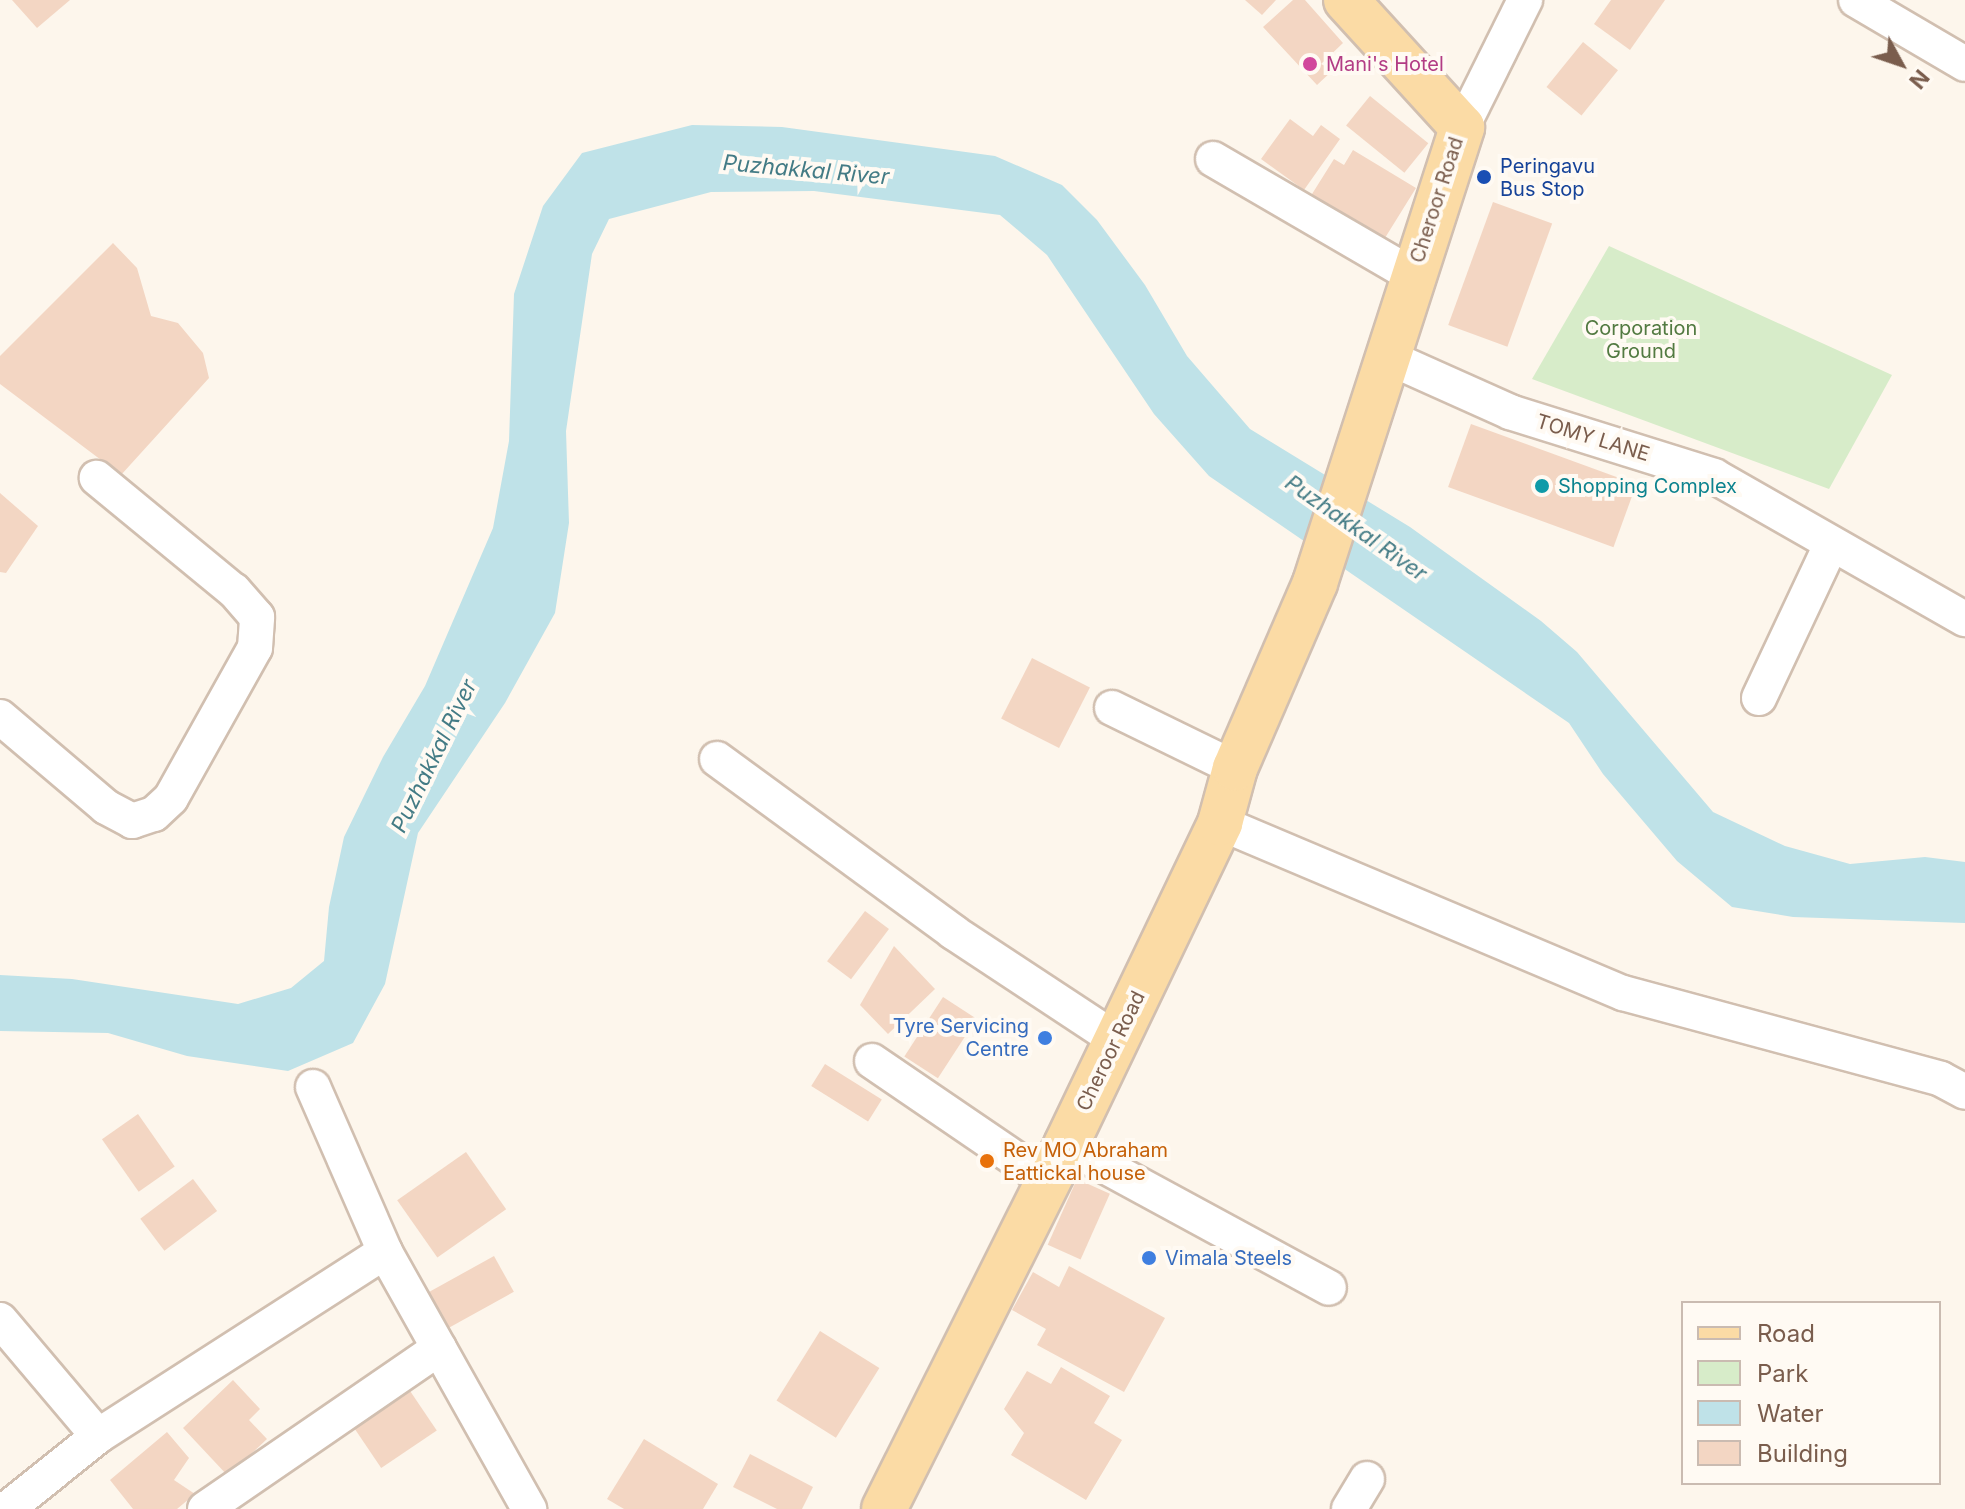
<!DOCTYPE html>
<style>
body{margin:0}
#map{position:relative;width:1965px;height:1509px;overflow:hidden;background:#fdf6ec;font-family:Inter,sans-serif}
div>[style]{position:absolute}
.green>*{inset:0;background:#d7ecc9}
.water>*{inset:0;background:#bfe2e8}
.building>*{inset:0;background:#f3d6c3;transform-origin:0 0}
.roads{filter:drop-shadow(2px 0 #d1bfb0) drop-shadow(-2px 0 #d1bfb0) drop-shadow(0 2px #d1bfb0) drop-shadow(0 -2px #d1bfb0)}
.minor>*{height:34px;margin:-17px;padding:0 17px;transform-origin:17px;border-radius:17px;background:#fff}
.major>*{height:44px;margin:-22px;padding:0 22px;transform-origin:22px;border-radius:22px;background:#fbdba5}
.dots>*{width:22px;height:22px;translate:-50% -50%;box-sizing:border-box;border:4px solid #fffaf3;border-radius:50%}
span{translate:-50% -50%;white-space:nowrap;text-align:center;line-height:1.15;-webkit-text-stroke:8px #fffaf3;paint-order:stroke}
.hotel-label{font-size:20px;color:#b23c85}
.left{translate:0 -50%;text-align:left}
.transit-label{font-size:20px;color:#164399}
.street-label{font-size:20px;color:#7a5d4d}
.park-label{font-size:20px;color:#527a41}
.culture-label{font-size:20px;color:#0d838f}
.shop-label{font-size:20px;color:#366cbe}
.right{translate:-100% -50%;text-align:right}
.food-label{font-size:20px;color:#c56008}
.water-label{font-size:22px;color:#437b85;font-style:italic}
.legend{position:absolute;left:1681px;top:1301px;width:260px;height:184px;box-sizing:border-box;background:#fffaf3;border:2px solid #cabbb1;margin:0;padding:10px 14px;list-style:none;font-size:24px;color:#7a5d4d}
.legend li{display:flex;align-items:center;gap:16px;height:40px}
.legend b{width:40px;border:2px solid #cabbb1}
.north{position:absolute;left:1861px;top:24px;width:80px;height:80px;-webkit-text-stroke:6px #fffaf3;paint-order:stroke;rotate:130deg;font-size:22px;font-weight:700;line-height:32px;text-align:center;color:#7a5d4d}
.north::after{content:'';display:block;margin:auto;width:28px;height:36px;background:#7a5d4d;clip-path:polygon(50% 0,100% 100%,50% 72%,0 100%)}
</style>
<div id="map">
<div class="green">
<i style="clip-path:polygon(1609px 246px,1892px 375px,1829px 489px,1532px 379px)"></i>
</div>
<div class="water">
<i style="clip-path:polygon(692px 125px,782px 127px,995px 156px,1062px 185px,1097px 220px,1145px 285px,1187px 356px,1250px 429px,1410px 527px,1541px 621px,1577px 652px,1713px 812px,1785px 846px,1850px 864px,1925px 857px,1965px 862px,1965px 923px,1793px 917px,1732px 907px,1677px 861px,1603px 774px,1569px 723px,1209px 476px,1154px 414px,1047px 255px,1000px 215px,814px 191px,711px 192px,609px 219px,592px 254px,566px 431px,569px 523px,555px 613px,505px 703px,418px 833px,385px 984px,353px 1043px,288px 1071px,187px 1056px,108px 1033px,0 1031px,0 975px,72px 979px,238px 1004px,291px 988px,324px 961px,329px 907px,344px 837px,383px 757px,425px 686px,493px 528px,509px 441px,514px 294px,543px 206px,582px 153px)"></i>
</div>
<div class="building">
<i style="clip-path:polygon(12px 0,70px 0,37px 28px)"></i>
<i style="clip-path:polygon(1245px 0,1276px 0,1262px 15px)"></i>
<i style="clip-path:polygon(1293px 0,1305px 0,1343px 43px,1321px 64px,1333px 70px,1317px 85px,1263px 27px)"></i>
<i style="clip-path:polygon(1611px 0,1665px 0,1630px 50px,1594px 24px)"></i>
<i style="left:1583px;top:42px;width:45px;height:58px;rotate:39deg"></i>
<i style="left:1370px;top:96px;width:75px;height:38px;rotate:39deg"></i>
<i style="clip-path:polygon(1290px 119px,1313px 136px,1321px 125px,1340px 139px,1304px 190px,1261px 159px)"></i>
<i style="clip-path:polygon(1353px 150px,1416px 188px,1375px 254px,1307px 202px,1334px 159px,1344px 165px)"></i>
<i style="left:1493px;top:202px;width:63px;height:131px;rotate:20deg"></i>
<i style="clip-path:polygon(113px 243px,137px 268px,151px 316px,178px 323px,203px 353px,209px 378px,121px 475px,0 384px,0 356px)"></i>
<i style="left:1471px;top:424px;width:176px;height:67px;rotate:20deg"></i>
<i style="clip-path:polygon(0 493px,38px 526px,6px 573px,0 572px)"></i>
<i style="left:1032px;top:658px;width:65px;height:68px;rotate:27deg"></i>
<i style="left:865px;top:911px;width:30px;height:63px;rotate:37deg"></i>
<i style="clip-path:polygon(894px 946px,935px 989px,888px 1034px,860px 1005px)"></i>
<i style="left:943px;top:997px;width:40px;height:71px;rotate:33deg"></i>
<i style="left:825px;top:1064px;width:67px;height:26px;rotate:32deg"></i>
<i style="left:138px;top:1114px;width:64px;height:44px;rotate:55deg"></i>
<i style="left:466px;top:1152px;width:70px;height:84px;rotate:55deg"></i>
<i style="left:193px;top:1179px;width:40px;height:66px;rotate:53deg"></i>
<i style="left:1077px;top:1179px;width:36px;height:72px;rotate:24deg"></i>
<i style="left:494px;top:1256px;width:41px;height:82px;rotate:61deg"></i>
<i style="clip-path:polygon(1069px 1266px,1165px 1318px,1124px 1392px,1037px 1345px,1046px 1329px,1012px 1310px,1033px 1272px,1059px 1287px)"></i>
<i style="left:820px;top:1331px;width:70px;height:82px;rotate:32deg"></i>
<i style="clip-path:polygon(1061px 1367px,1110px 1396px,1094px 1423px,1122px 1440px,1086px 1500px,1011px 1455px,1024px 1433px,1004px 1409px,1027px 1371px,1051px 1384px)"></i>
<i style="clip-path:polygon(233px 1380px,260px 1409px,249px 1420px,267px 1439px,228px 1476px,183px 1428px)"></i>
<i style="left:406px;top:1385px;width:55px;height:67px;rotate:56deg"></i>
<i style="clip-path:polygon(167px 1432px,189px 1458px,174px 1480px,195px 1494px,177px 1509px,133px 1509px,110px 1480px)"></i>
<i style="clip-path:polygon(644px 1439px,718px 1484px,703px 1509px,624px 1509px,607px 1499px)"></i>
<i style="clip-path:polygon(750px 1454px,813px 1487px,802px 1509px,777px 1509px,733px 1487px)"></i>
</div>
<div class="roads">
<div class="minor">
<i style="left:1856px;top:0;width:126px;rotate:30.4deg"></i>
<i style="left:1462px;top:127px;width:142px;rotate:-63.6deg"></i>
<i style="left:1213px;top:159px;width:230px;rotate:30.2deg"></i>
<i style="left:1385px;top:356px;width:137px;rotate:24.1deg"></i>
<i style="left:1510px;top:412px;width:214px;rotate:17.4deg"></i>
<i style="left:1714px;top:476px;width:289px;rotate:29.7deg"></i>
<i style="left:1759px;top:698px;width:169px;rotate:-64.8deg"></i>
<i style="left:1112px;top:708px;width:137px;rotate:26deg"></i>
<i style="left:0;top:717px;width:139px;rotate:40.3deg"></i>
<i style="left:106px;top:807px;width:30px;rotate:28deg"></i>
<i style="left:132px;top:821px;width:23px;rotate:-18deg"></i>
<i style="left:154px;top:814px;width:23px;rotate:-43deg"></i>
<i style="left:171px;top:798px;width:172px;rotate:-60.8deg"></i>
<i style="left:255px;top:648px;width:31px;rotate:-86deg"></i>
<i style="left:257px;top:617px;width:35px;rotate:-131deg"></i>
<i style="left:234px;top:591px;width:178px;rotate:-140.5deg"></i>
<i style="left:717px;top:759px;width:293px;rotate:36.2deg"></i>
<i style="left:953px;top:932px;width:196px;rotate:33.4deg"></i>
<i style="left:1220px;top:823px;width:437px;rotate:22.9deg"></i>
<i style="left:1623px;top:993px;width:329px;rotate:15.1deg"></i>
<i style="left:1941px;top:1079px;width:27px;rotate:28deg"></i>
<i style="left:872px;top:1061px;width:213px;rotate:34.3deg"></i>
<i style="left:313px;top:1087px;width:180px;rotate:66.4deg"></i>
<i style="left:1066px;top:1145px;width:299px;rotate:28.5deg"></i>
<i style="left:0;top:1320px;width:152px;rotate:49.8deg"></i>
<i style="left:98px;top:1436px;width:341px;rotate:-32.7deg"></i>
<i style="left:385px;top:1252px;width:295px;rotate:60.7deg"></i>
<i style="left:7px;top:1509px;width:117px;rotate:-38.7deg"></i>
<i style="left:205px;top:1509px;width:284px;rotate:-34.5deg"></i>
<i style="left:1349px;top:1509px;width:35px;rotate:-59deg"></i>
</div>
<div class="major">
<i style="left:884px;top:1509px;width:407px;rotate:-63.4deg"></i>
<i style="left:1066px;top:1145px;width:357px;rotate:-64.4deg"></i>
<i style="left:1220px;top:823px;width:57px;rotate:-74.7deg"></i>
<i style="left:1235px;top:768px;width:202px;rotate:-66.6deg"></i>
<i style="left:1315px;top:583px;width:479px;rotate:-72.1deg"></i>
<i style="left:1462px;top:127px;width:172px;rotate:-132.4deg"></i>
</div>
</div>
<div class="dots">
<i style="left:1310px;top:64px;background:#d1479c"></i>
<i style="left:1484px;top:177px;background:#1a4fb4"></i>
<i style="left:1542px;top:486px;background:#0f9aa8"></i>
<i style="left:1045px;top:1038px;background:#3f7fe0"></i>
<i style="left:987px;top:1161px;background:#e8710a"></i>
<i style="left:1149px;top:1258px;background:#3f7fe0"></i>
</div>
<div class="hotel-label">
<span class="left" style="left:1326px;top:64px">Mani's Hotel</span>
</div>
<div class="transit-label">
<span class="left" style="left:1500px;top:178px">Peringavu<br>Bus Stop</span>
</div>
<div class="street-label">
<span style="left:1437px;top:200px;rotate:-72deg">Cheroor Road</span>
<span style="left:1593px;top:438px;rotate:17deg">TOMY LANE</span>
<span style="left:1111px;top:1051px;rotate:-64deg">Cheroor Road</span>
</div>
<div class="park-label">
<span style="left:1641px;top:340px">Corporation<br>Ground</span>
</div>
<div class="culture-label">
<span class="left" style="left:1558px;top:486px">Shopping Complex</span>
</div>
<div class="shop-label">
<span class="right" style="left:1029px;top:1038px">Tyre Servicing<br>Centre</span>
<span class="left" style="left:1165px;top:1258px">Vimala Steels</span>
</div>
<div class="food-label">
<span class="left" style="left:1003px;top:1162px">Rev MO Abraham<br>Eattickal house</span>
</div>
<div class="water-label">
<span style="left:806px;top:170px;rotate:5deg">Puzhakkal River</span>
<span style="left:1356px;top:528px;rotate:35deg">Puzhakkal River</span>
<span style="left:434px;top:756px;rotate:-64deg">Puzhakkal River</span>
</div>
<ul class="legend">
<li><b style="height:10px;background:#fbdba5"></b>Road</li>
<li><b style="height:22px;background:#d7ecc9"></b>Park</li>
<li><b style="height:22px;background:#bfe2e8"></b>Water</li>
<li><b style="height:22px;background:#f3d6c3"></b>Building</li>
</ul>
<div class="north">N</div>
</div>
